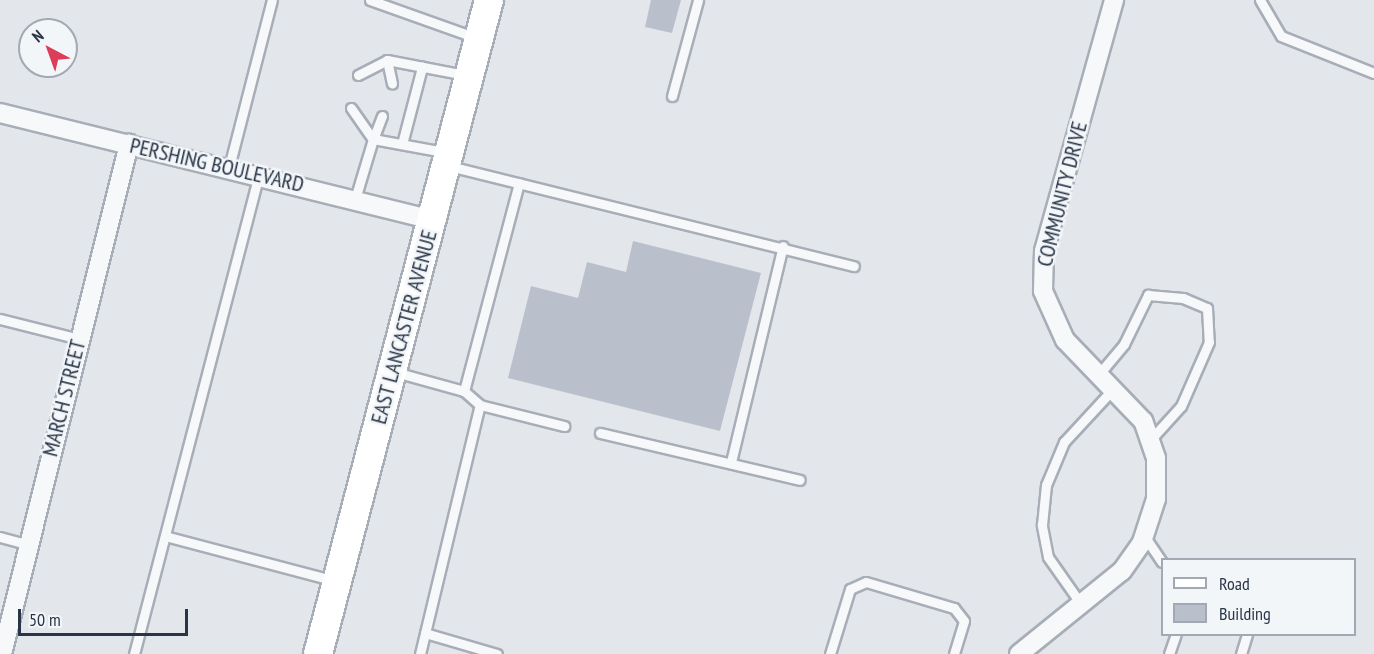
<!DOCTYPE html>
<style>
body{margin:0}
#map{position:relative;width:1374px;height:654px;overflow:hidden;background:#e3e7ec;font-family:"PT Sans Narrow",sans-serif}
div>[style]{position:absolute}
.building>*{inset:0;background:#bac0cb}
.roads{filter:drop-shadow(2px 0 #a7aeb7) drop-shadow(-2px 0 #a7aeb7) drop-shadow(0 2px #a7aeb7) drop-shadow(0 -2px #a7aeb7)}
.service>*{height:9px;margin:-4.5px;padding:0 4.5px;transform-origin:4.5px;border-radius:4.5px;background:#f7f8fa}
.minor>*{height:18px;margin:-9px;padding:0 9px;transform-origin:9px;border-radius:9px;background:#f7f8fa}
.primary>*{height:28px;margin:-14px;padding:0 14px;transform-origin:14px;border-radius:14px;background:#fff}
span{translate:-50% -50%;white-space:nowrap;text-align:center;line-height:1.15;-webkit-text-stroke:5px #f3f6f9;paint-order:stroke}
.street-label{font-size:22px;color:#293547}
.legend{position:absolute;left:1161px;top:558px;width:195px;height:78px;box-sizing:border-box;background:#f3f6f9;border:2px solid #a2a9b2;margin:0;padding:8px 10px;list-style:none;font-size:18px;color:#293547}
.legend li{display:flex;align-items:center;gap:12px;height:30px}
.legend b{width:30px;border:2px solid #a2a9b2}
.north{position:absolute;left:18px;top:18px;width:60px;height:60px;box-sizing:border-box;background:#f3f6f9;border:2px solid #a2a9b2;border-radius:50%;rotate:319deg;font-size:16px;font-weight:700;line-height:24px;text-align:center;color:#293547}
.north::after{content:'';display:block;margin:auto;width:21px;height:27px;background:#dc3e5a;clip-path:polygon(50% 0,100% 100%,50% 72%,0 100%)}
.scale{position:absolute;left:18px;top:609px;width:170px;height:27px;box-sizing:border-box;border:3px solid #293547;border-top:0;padding-left:8px;font-size:18px;line-height:21px;white-space:nowrap;color:#293547;-webkit-text-stroke:4px #f3f6f9;paint-order:stroke}
</style>
<div id="map">
<div class="building">
<i style="clip-path:polygon(651px 0,681px 0,672px 33px,645px 27px)"></i>
<i style="clip-path:polygon(633px 241px,761px 273px,720px 431px,508px 378px,531px 286px,578px 298px,587px 262px,626px 272px)"></i>
</div>
<div class="roads">
<div class="service">
<i style="left:370px;top:0;width:114px;rotate:19.6deg"></i>
<i style="left:1260px;top:0;width:42px;rotate:59.7deg"></i>
<i style="left:1281px;top:36px;width:100px;rotate:21.7deg"></i>
<i style="left:387px;top:60px;width:24px;rotate:78deg"></i>
<i style="left:358px;top:75px;width:33px;rotate:-27deg"></i>
<i style="left:387px;top:60px;width:79px;rotate:10.9deg"></i>
<i style="left:672px;top:96px;width:99px;rotate:-74.8deg"></i>
<i style="left:351px;top:108px;width:38px;rotate:55deg"></i>
<i style="left:373px;top:139px;width:63px;rotate:106.7deg"></i>
<i style="left:382px;top:116px;width:25px;rotate:111deg"></i>
<i style="left:373px;top:139px;width:72px;rotate:10.4deg"></i>
<i style="left:402px;top:144px;width:80px;rotate:-75.4deg"></i>
<i style="left:449px;top:166px;width:417px;rotate:13.9deg"></i>
<i style="left:229px;top:167px;width:172px;rotate:-75.6deg"></i>
<i style="left:0;top:319px;width:81px;rotate:14.2deg"></i>
<i style="left:395px;top:372px;width:72px;rotate:15.4deg"></i>
<i style="left:1099px;top:374px;width:39px;rotate:-50deg"></i>
<i style="left:1124px;top:344px;width:55px;rotate:-63.9deg"></i>
<i style="left:1148px;top:295px;width:35px;rotate:5deg"></i>
<i style="left:1183px;top:298px;width:26px;rotate:23deg"></i>
<i style="left:1207px;top:308px;width:34px;rotate:87deg"></i>
<i style="left:1209px;top:342px;width:70px;rotate:113.6deg"></i>
<i style="left:1181px;top:406px;width:43px;rotate:132.2deg"></i>
<i style="left:480px;top:405px;width:87px;rotate:14deg"></i>
<i style="left:600px;top:433px;width:205px;rotate:13.2deg"></i>
<i style="left:731px;top:462px;width:222px;rotate:-76.5deg"></i>
<i style="left:165px;top:536px;width:176px;rotate:14.8deg"></i>
<i style="left:0;top:537px;width:27px;rotate:15deg"></i>
<i style="left:1145px;top:537px;width:30px;rotate:56deg"></i>
<i style="left:1081px;top:604px;width:57px;rotate:-125.1deg"></i>
<i style="left:1048px;top:557px;width:33px;rotate:-101deg"></i>
<i style="left:1042px;top:525px;width:40px;rotate:-84.3deg"></i>
<i style="left:1046px;top:485px;width:47px;rotate:-67.3deg"></i>
<i style="left:1064px;top:442px;width:72px;rotate:-47.2deg"></i>
<i style="left:425px;top:633px;width:75px;rotate:16.3deg"></i>
<i style="left:134px;top:654px;width:495px;rotate:-75.4deg"></i>
<i style="left:420px;top:654px;width:256px;rotate:-76.5deg"></i>
<i style="left:480px;top:405px;width:21px;rotate:-139deg"></i>
<i style="left:464px;top:391px;width:215px;rotate:-75.2deg"></i>
<i style="left:830px;top:654px;width:68px;rotate:-72.9deg"></i>
<i style="left:850px;top:589px;width:17px;rotate:-24deg"></i>
<i style="left:866px;top:582px;width:92px;rotate:16.5deg"></i>
<i style="left:954px;top:608px;width:16px;rotate:52deg"></i>
<i style="left:964px;top:621px;width:34px;rotate:107deg"></i>
<i style="left:1169px;top:654px;width:21px;rotate:-71deg"></i>
<i style="left:1241px;top:654px;width:21px;rotate:-73deg"></i>
</div>
<div class="minor">
<i style="left:0;top:113px;width:445px;rotate:13.9deg"></i>
<i style="left:2px;top:654px;width:526px;rotate:-76.02deg"></i>
<i style="left:1019px;top:654px;width:132px;rotate:-38.9deg"></i>
<i style="left:1122px;top:571px;width:35px;rotate:-55deg"></i>
<i style="left:1142px;top:542px;width:45px;rotate:-72deg"></i>
<i style="left:1156px;top:499px;width:41px;rotate:-90deg"></i>
<i style="left:1156px;top:458px;width:39px;rotate:-109deg"></i>
<i style="left:1143px;top:421px;width:112px;rotate:-133.9deg"></i>
<i style="left:1065px;top:340px;width:54px;rotate:-114.2deg"></i>
<i style="left:1043px;top:291px;width:40px;rotate:-88.6deg"></i>
<i style="left:1044px;top:251px;width:261px;rotate:-74.4deg"></i>
</div>
<div class="primary">
<i style="left:318px;top:654px;width:676px;rotate:-75.35deg"></i>
</div>
</div>
<div class="street-label">
<span style="left:217px;top:165px;rotate:13deg">PERSHING BOULEVARD</span>
<span style="left:1062px;top:194px;rotate:-76deg">COMMUNITY DRIVE</span>
<span style="left:404px;top:327px;rotate:-75deg">EAST LANCASTER AVENUE</span>
<span style="left:64px;top:398px;rotate:-76deg">MARCH STREET</span>
</div>
<ul class="legend">
<li><b style="height:8px;background:#fff"></b>Road</li>
<li><b style="height:16px;background:#bac0cb"></b>Building</li>
</ul>
<div class="north">N</div>
<div class="scale">50 m</div>
</div>
